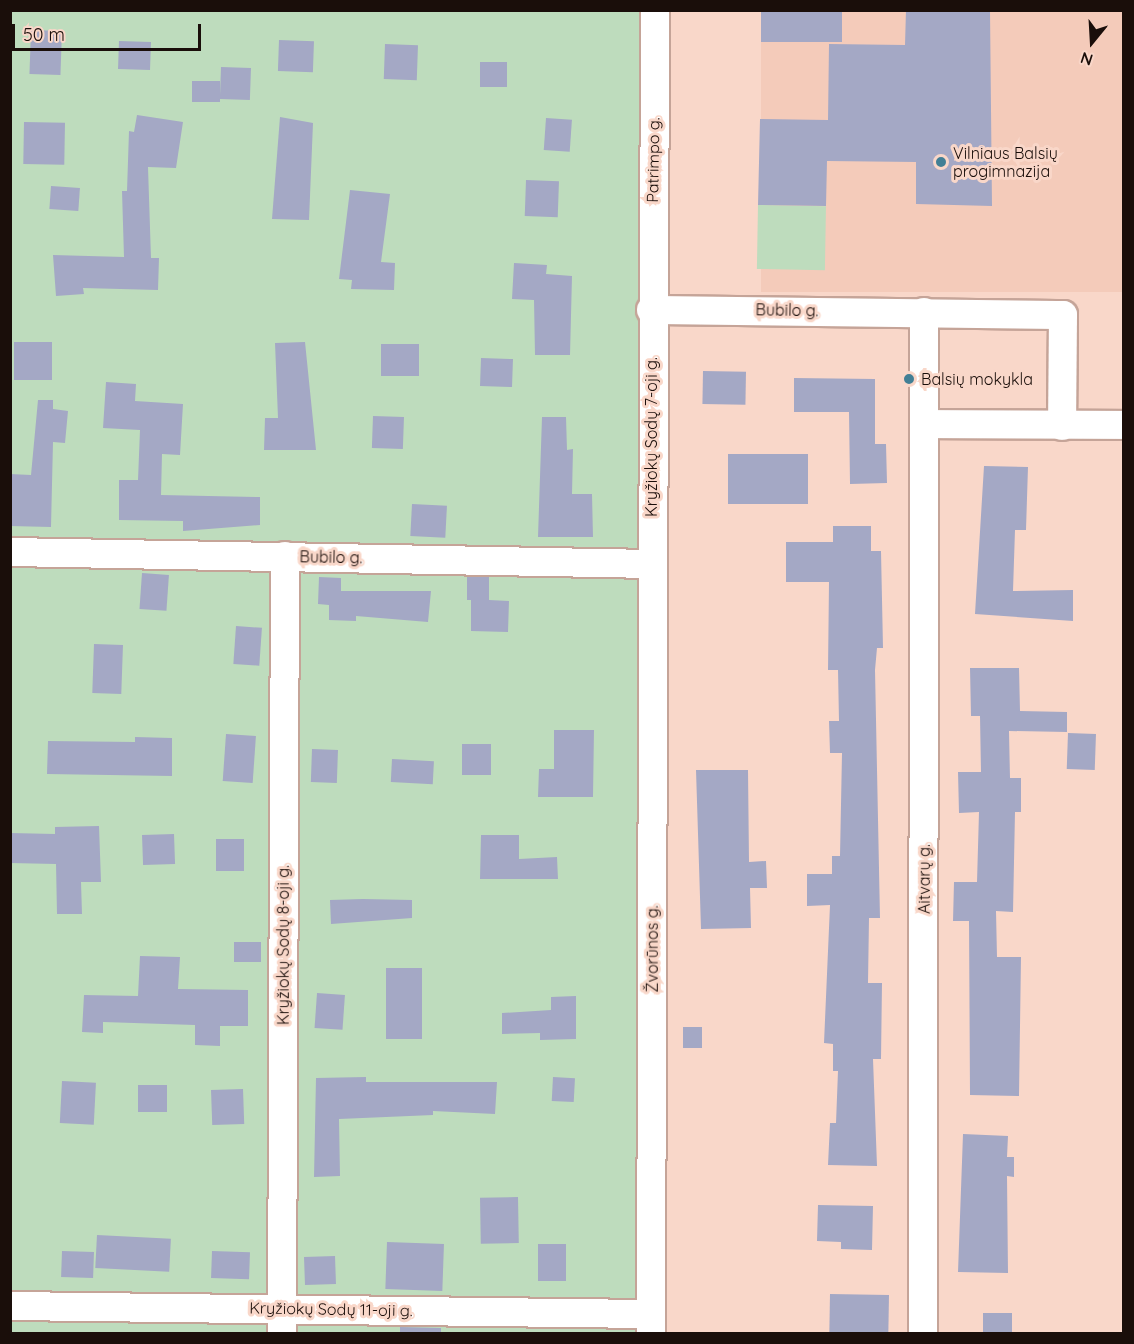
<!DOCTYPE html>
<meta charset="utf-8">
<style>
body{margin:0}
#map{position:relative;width:1134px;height:1344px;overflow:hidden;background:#f9d7c9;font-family:Quicksand,sans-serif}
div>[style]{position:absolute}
.built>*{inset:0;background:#f4cbba;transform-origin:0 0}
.green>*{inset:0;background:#bedcbd;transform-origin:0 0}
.building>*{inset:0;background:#a4a8c5;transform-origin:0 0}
.roads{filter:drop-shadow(2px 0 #c5a498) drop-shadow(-2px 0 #c5a498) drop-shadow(0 2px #c5a498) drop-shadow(0 -2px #c5a498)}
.street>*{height:28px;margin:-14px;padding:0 14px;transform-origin:14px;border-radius:14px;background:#fff}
.dots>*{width:16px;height:16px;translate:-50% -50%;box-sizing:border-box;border:3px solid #f9d7c9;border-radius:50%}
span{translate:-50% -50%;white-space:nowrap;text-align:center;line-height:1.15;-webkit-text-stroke:6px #f9d7c9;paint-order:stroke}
.poi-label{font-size:16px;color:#1a0e0a}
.left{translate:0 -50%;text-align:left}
.street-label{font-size:16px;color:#1a0e0a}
.frame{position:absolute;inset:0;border:12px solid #1a0e0a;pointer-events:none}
.north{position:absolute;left:1062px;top:12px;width:60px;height:60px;-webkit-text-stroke:4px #f9d7c9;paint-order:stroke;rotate:198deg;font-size:16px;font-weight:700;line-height:24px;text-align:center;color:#1a0e0a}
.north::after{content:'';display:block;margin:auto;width:21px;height:27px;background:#1a0e0a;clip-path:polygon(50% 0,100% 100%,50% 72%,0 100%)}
.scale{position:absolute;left:12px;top:24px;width:189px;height:27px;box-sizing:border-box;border:3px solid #1a0e0a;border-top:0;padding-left:8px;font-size:18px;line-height:21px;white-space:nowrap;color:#1a0e0a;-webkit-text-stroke:4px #f9d7c9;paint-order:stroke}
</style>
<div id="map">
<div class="built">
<i style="left:761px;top:11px;width:362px;height:281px"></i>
</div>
<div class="green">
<i style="left:10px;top:11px;width:637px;height:1322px"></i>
<i style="left:758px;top:205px;width:68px;height:64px;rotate:1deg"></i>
</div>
<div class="building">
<i style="left:761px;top:10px;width:81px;height:32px"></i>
<i style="clip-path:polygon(906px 10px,990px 10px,992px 206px,916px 204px,916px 162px,827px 161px,826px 206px,758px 205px,760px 119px,828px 120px,829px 44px,905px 45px)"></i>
<i style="left:31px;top:30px;width:31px;height:44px;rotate:2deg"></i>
<i style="left:279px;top:40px;width:35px;height:31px;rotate:2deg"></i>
<i style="left:119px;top:41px;width:32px;height:28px;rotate:2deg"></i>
<i style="left:385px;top:44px;width:33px;height:35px;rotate:2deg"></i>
<i style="left:480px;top:62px;width:27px;height:25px"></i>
<i style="left:221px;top:67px;width:30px;height:32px;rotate:2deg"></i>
<i style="left:192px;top:81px;width:28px;height:21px"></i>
<i style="clip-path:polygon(137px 115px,183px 122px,176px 168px,148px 167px,151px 258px,159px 258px,158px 290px,83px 288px,84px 294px,56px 296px,53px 255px,124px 257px,122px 191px,127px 191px,129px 131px,134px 132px)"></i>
<i style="clip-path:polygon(280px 117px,313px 123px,309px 220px,272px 219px)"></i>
<i style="left:546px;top:118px;width:26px;height:32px;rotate:4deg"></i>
<i style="left:24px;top:122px;width:41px;height:42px;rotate:1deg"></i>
<i style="left:526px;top:180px;width:33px;height:36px;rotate:2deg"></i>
<i style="left:51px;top:186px;width:29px;height:23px;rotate:4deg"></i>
<i style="clip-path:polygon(350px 190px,390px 194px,381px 262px,395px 263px,394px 290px,351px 289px,352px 280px,339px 279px)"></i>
<i style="clip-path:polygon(514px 263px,547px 265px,546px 274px,572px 276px,570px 355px,535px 355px,534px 300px,512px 299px)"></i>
<i style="left:14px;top:342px;width:38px;height:38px"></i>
<i style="clip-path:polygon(305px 342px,316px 450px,264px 450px,265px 418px,278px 418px,275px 343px)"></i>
<i style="left:381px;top:344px;width:38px;height:32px"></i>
<i style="left:481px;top:358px;width:32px;height:28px;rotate:2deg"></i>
<i style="left:703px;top:371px;width:43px;height:33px;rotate:1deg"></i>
<i style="clip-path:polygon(794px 378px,875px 379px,875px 444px,886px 444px,887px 483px,850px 484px,849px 412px,794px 412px)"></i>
<i style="clip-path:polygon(106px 382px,136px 384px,135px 401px,183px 404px,180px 455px,162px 454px,161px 495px,260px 497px,260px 525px,183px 531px,183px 521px,119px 520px,119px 480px,138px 480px,140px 430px,103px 428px)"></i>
<i style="clip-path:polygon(38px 400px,53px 400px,53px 409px,68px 411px,65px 443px,53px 442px,51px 527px,10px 526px,10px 474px,31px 475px)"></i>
<i style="left:373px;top:416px;width:31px;height:32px;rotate:2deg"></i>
<i style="clip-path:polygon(542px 417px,566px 417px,567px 450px,573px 449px,572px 494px,592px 494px,593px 537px,538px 537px)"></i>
<i style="left:728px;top:454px;width:80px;height:50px"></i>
<i style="clip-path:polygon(984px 466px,1028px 467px,1026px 530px,1015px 530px,1013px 591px,1073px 590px,1073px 621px,975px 614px)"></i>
<i style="left:412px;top:504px;width:35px;height:32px;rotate:3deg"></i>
<i style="clip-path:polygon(833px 526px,871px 526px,871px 551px,881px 551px,883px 648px,877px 648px,875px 670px,880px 918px,869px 918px,868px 983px,882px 983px,881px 1059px,873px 1059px,877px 1166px,828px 1165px,830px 1123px,836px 1123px,838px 1071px,833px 1071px,833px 1044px,824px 1043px,830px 905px,807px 906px,807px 874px,832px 874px,832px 856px,840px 856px,842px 753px,830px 753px,829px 721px,839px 721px,838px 670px,828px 670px,829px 582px,786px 582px,786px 542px,833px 542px)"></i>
<i style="left:142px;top:573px;width:27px;height:36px;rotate:4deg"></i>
<i style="clip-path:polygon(319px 577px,341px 578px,341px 591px,431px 591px,428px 622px,356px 616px,356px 621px,329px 620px,329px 605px,318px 604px)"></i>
<i style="clip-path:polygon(467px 577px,489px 577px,489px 600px,509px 601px,508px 632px,471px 631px,471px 600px,477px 600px,467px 600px)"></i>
<i style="left:236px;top:626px;width:26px;height:38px;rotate:4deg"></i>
<i style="left:94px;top:644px;width:29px;height:49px;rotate:2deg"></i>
<i style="clip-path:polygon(970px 668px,1019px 668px,1020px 711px,1067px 712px,1067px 732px,1009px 731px,1010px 778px,1021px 778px,1021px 812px,1015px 812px,1013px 912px,996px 911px,997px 957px,1021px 957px,1019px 1096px,970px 1095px,969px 921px,953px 921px,954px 882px,977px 882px,979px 812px,959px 813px,958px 772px,981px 772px,980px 716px,971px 716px)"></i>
<i style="clip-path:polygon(554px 730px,594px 730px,593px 797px,538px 797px,539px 769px,554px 769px)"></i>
<i style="left:1068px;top:733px;width:28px;height:36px;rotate:2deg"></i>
<i style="left:226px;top:734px;width:30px;height:47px;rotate:4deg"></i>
<i style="clip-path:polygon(135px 737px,172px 738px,172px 776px,47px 774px,48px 741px,135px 742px)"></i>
<i style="left:462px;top:744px;width:29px;height:31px"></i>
<i style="left:312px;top:749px;width:26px;height:33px;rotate:2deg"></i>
<i style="left:392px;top:759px;width:42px;height:23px;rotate:3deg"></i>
<i style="clip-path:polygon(696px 770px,748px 770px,749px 862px,766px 861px,767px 888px,750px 888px,751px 928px,701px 929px)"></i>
<i style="clip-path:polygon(99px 826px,101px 882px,81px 882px,82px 914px,57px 914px,56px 864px,10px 863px,10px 833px,55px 834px,55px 827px)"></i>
<i style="left:174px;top:834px;width:30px;height:32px;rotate:88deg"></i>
<i style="clip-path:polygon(481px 835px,519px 835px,519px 859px,557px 857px,558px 879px,480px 879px)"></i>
<i style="left:216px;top:839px;width:28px;height:32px"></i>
<i style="clip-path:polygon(363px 899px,412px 900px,412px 918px,331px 924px,330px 900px)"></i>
<i style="left:234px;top:942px;width:27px;height:20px"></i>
<i style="clip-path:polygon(140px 956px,180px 957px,178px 989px,248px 990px,248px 1026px,220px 1026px,220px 1046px,195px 1045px,195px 1025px,103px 1022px,103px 1033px,82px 1032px,84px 995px,138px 996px)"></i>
<i style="left:386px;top:968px;width:36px;height:71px"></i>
<i style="left:317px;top:993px;width:28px;height:35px;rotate:4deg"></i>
<i style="clip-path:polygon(576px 996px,576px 1039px,540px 1040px,540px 1033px,502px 1034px,502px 1013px,551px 1010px,551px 997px)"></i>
<i style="left:683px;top:1027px;width:19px;height:21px"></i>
<i style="clip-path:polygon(366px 1077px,366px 1082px,497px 1082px,495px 1114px,433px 1111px,433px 1115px,339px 1119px,340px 1176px,314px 1177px,316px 1078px)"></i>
<i style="left:553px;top:1077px;width:22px;height:24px;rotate:3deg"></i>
<i style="left:62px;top:1081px;width:34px;height:42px;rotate:3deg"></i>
<i style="left:167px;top:1085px;width:27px;height:29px;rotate:90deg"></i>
<i style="left:243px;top:1089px;width:35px;height:32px;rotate:88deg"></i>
<i style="clip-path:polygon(963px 1134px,1008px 1136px,1007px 1157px,1014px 1157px,1014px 1177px,1007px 1176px,1008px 1273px,958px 1272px)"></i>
<i style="left:518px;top:1197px;width:46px;height:38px;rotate:89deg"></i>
<i style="clip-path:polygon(818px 1205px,873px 1206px,872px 1250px,841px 1249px,841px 1242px,817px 1241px)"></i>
<i style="left:97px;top:1235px;width:74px;height:33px;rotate:3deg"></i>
<i style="left:387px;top:1242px;width:57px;height:47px;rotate:2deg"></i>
<i style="left:538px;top:1244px;width:28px;height:37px"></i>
<i style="left:62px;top:1251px;width:32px;height:26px;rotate:2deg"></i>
<i style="left:212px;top:1251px;width:38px;height:27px;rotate:2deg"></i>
<i style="left:335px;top:1256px;width:28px;height:31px;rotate:88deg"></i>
<i style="left:830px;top:1294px;width:59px;height:40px;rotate:1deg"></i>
<i style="left:983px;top:1313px;width:29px;height:21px"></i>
<i style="clip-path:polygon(400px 1327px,441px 1328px,441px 1334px,400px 1334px)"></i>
</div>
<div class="roads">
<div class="street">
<i style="left:651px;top:310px;width:412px;rotate:0.7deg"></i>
<i style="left:1063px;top:315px;width:111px;rotate:90.5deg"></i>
<i style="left:925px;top:424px;width:199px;rotate:0.3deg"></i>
<i style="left:10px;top:552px;width:642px;rotate:1.07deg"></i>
<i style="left:10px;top:1306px;width:641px;rotate:0.72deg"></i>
<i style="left:282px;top:1334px;width:778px;rotate:-89.78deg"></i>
<i style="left:651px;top:1334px;width:1324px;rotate:-89.83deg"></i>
<i style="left:923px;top:1334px;width:1022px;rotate:-89.94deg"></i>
</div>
</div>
<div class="dots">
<i style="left:941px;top:162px;background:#427f95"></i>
<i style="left:909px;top:379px;background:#427f95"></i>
</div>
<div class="poi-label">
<span class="left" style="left:953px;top:162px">Vilniaus Balsių<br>progimnazija</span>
<span class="left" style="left:921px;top:379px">Balsių mokykla</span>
</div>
<div class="street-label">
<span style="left:653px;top:160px;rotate:-89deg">Patrimpo g.</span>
<span style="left:787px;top:310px;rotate:1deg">Bubilo g.</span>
<span style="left:651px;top:437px;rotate:-90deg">Kryžiokų Sodų 7-oji g.</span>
<span style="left:331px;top:557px;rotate:1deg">Bubilo g.</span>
<span style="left:924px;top:879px;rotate:-90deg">Aitvarų g.</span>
<span style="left:283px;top:945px;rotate:-90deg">Kryžiokų Sodų 8-oji g.</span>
<span style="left:652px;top:949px;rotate:-90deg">Žvorūnos g.</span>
<span style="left:331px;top:1309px;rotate:1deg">Kryžiokų Sodų 11-oji g.</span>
</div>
<div class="frame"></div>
<div class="north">N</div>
<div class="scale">50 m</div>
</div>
